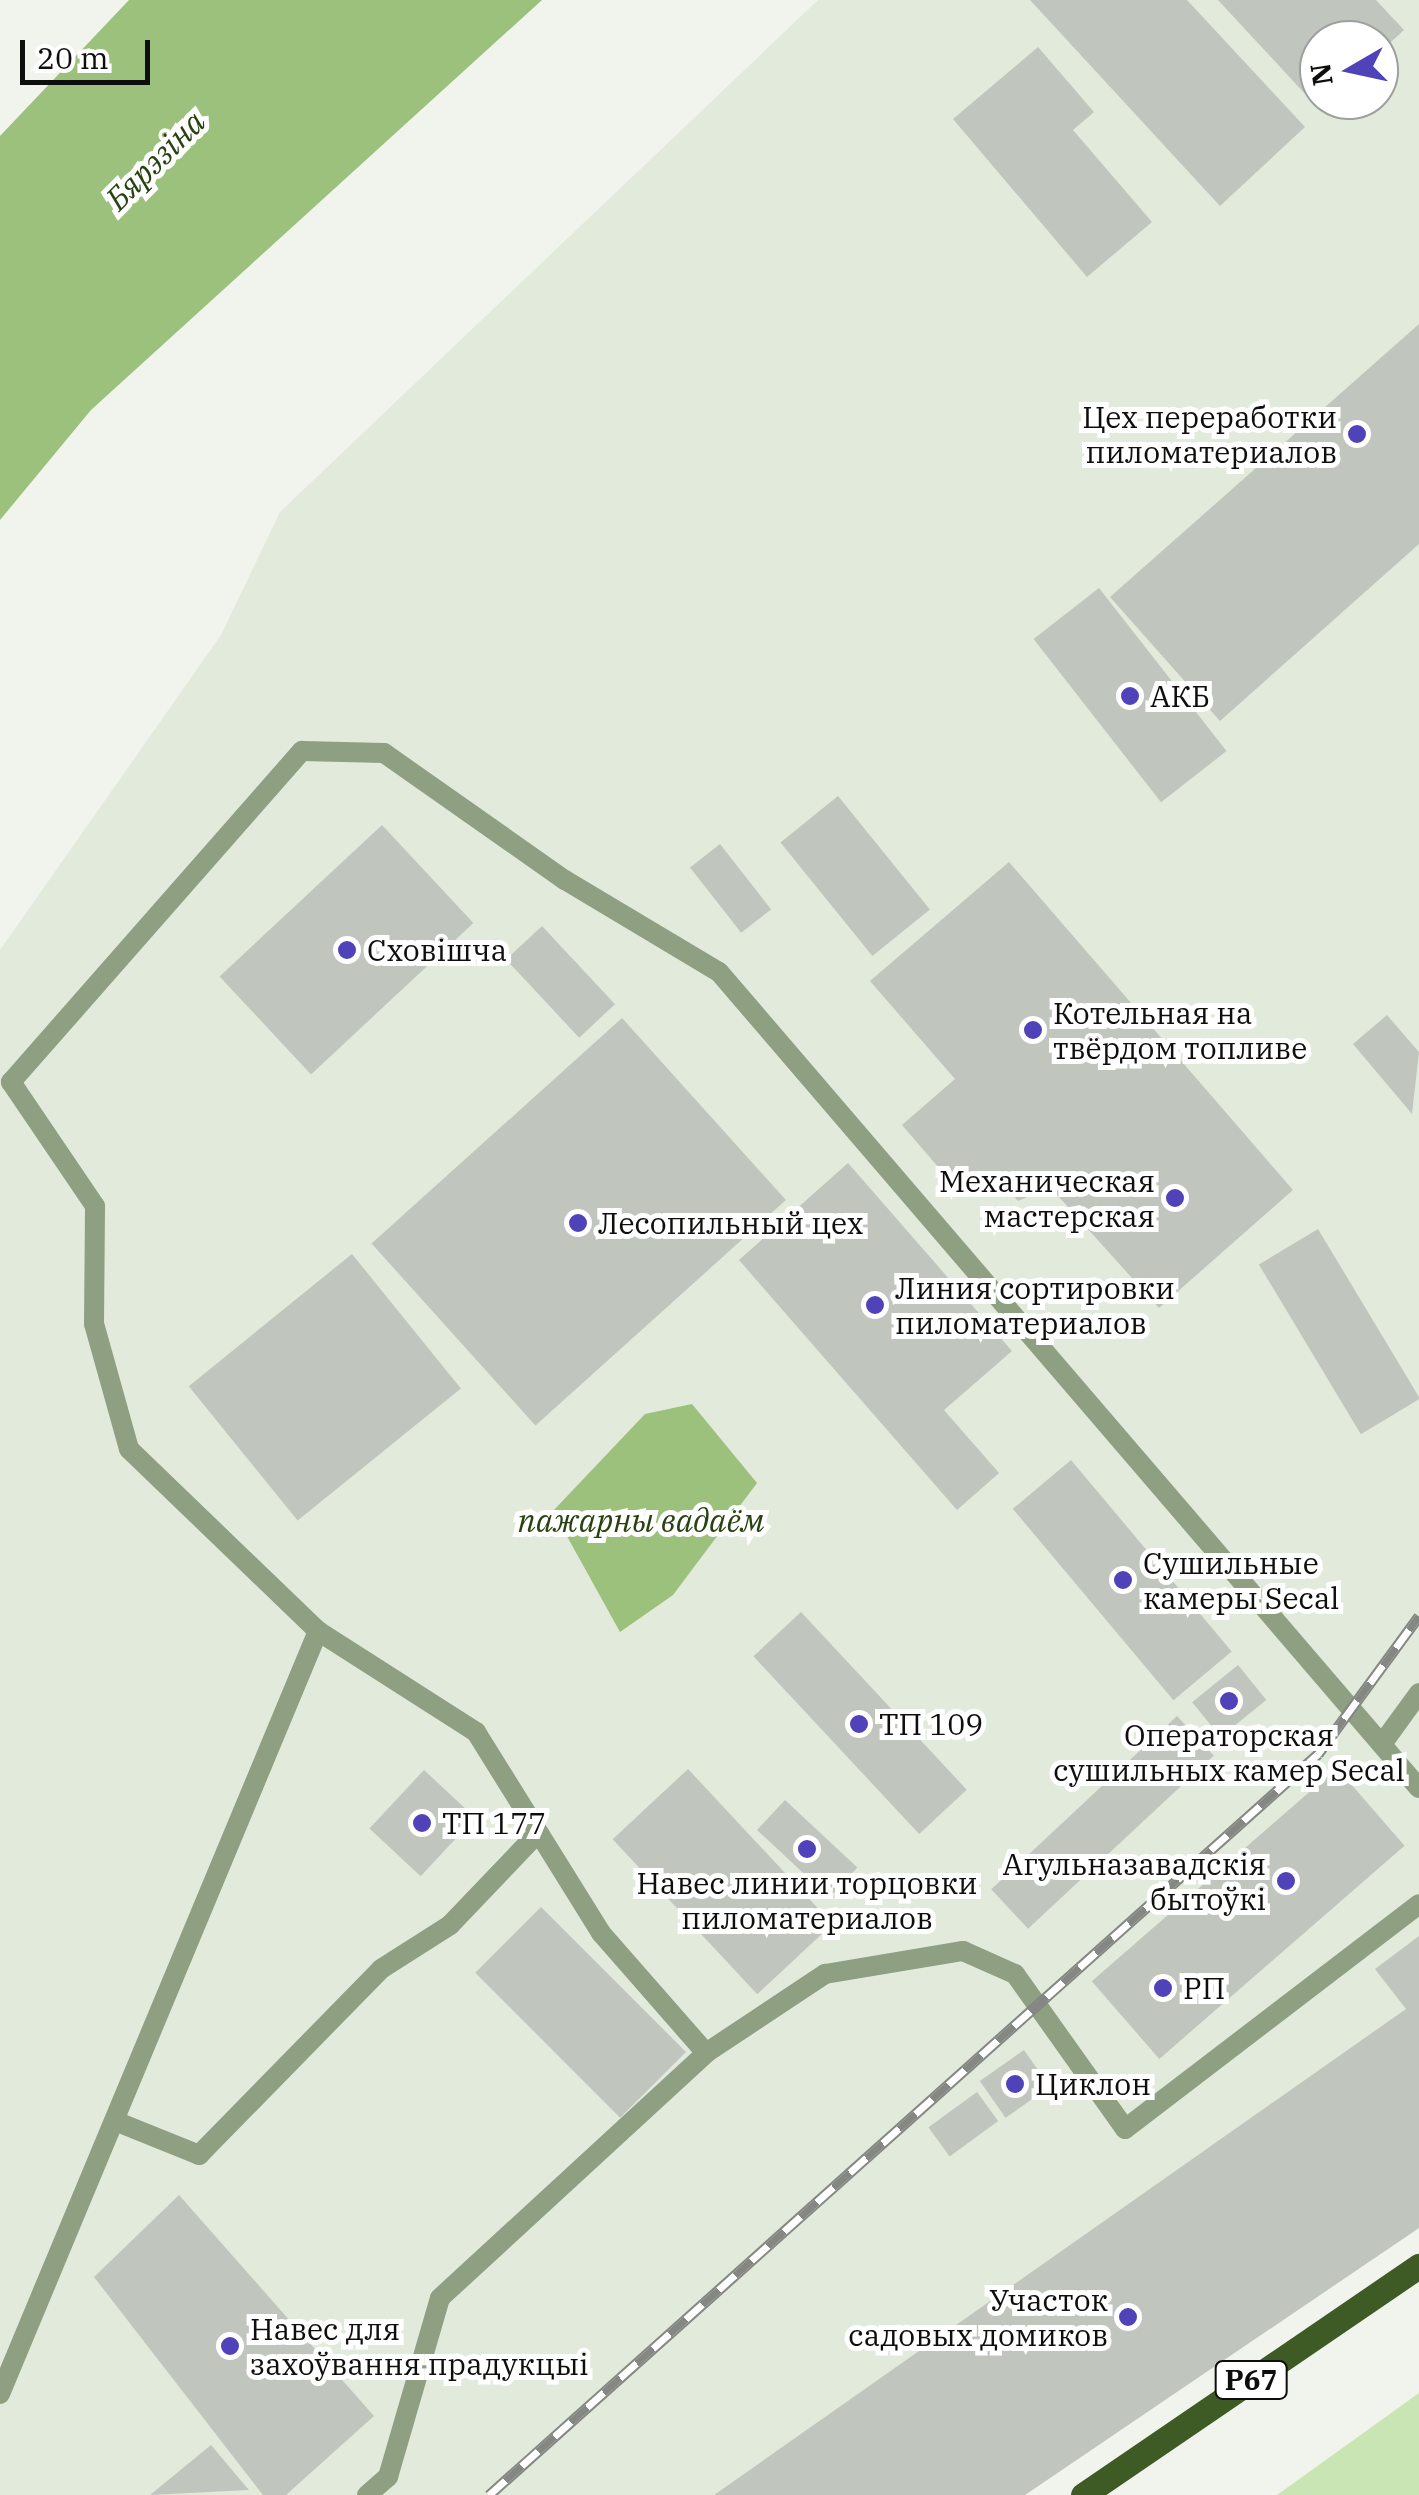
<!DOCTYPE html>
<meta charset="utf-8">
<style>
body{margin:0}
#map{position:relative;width:1419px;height:2495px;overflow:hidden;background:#f0f4ed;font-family:"IBM Plex Serif",serif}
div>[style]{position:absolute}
.built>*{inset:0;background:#e2eadc}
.green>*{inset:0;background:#c9e5b4}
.water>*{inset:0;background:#9bc17d}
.building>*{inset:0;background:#c0c5be;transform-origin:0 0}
.lane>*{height:20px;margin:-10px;padding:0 10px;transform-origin:10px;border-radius:10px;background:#8e9f82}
.primary>*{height:25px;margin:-12.5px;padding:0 12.5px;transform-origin:12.5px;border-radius:12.5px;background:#3e5a25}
.rail>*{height:11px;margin-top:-5.5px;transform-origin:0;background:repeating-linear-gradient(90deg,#fff 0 22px,#848782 0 44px);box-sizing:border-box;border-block:2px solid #848782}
.dots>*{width:28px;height:28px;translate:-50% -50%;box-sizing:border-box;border:5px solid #fff;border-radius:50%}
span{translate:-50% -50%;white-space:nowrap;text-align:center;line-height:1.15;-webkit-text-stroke:10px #fff;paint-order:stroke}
.shield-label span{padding:2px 8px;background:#fff;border:2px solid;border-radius:8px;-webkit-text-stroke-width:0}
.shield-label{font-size:28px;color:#0e0f0d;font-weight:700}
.poi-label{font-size:30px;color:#0e0f0d}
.right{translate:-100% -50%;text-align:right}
.left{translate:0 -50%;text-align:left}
.water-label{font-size:32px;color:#2a4212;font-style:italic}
.north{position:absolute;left:1299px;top:20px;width:100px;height:100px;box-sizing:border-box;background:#fff;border:2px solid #9f9f9e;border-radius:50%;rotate:261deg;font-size:28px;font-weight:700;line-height:40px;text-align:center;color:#0e0f0d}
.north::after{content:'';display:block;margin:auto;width:35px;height:45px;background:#5042b9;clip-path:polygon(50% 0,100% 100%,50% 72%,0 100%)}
.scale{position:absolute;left:20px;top:40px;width:130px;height:45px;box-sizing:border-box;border:5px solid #0e0f0d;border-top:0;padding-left:12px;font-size:30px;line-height:35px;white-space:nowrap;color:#0e0f0d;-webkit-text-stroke:8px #fff;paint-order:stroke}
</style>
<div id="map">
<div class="built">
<i style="clip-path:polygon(evenodd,818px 0,1419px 0,1419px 2228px,1025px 2495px,0 2495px,0 950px,221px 635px,280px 512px,818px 0,1319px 40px,1379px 40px,1379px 100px,1319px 100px,1319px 40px)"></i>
</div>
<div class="green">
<i style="clip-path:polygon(1419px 2393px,1419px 2495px,1277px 2495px)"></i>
</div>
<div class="water">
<i style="clip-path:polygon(129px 0,542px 0,91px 410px,0 520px,0 136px)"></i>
<i style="clip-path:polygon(692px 1404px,757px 1483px,673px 1595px,620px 1632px,553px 1511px,645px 1414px)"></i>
</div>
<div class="building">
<i style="clip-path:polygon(1030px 0,1187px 0,1305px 127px,1220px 206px)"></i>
<i style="clip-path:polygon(1218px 0,1376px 0,1404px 30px,1379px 53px,1379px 40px,1319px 40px,1319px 100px,1328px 100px,1319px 109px)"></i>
<i style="clip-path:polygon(1038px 47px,1094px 112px,1073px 130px,1152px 222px,1087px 277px,953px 119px)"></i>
<i style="clip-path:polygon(1419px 324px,1419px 544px,1220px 721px,1110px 597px)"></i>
<i style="left:1099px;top:588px;width:207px;height:83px;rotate:52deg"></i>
<i style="left:838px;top:796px;width:146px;height:74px;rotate:51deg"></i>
<i style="left:382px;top:825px;width:134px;height:222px;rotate:47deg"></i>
<i style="left:720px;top:844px;width:83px;height:38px;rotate:52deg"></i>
<i style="clip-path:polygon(1009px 862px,1293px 1190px,1159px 1308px,1050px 1187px,1018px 1201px,991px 1171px,963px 1196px,902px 1125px,955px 1079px,870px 981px)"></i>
<i style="left:542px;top:926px;width:107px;height:49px;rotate:47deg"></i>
<i style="clip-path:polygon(1387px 1015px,1419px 1052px,1412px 1114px,1353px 1044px)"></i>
<i style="left:622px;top:1018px;width:245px;height:337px;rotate:48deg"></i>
<i style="clip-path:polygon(848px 1163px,1012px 1351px,944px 1410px,999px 1473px,957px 1510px,739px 1260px)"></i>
<i style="left:1318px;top:1229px;width:198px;height:69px;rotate:59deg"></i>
<i style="left:352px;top:1254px;width:173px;height:210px;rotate:51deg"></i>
<i style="left:1071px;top:1460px;width:250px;height:76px;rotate:50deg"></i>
<i style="left:801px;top:1612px;width:243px;height:65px;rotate:47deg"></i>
<i style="left:1238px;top:1665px;width:45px;height:59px;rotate:51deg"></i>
<i style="left:1177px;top:1716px;width:54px;height:254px;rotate:47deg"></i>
<i style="left:1337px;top:1768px;width:103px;height:325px;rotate:49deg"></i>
<i style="left:688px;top:1769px;width:212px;height:103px;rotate:47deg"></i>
<i style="left:424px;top:1770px;width:70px;height:80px;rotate:43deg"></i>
<i style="left:785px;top:1800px;width:99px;height:41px;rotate:43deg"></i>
<i style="left:541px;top:1907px;width:205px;height:93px;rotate:45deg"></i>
<i style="clip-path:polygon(1419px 1936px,1419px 2228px,1025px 2495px,714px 2495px,1406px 2009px,1375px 1969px)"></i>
<i style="left:1024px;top:2050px;width:45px;height:54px;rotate:55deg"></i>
<i style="left:977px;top:2092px;width:36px;height:60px;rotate:54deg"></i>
<i style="clip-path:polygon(179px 2195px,374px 2416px,286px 2495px,263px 2495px,94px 2277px)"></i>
<i style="clip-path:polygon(211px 2445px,249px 2490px,150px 2495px)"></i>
</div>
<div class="lane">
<i style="left:318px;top:1631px;width:262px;rotate:-136.1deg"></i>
<i style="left:129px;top:1449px;width:130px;rotate:-105.6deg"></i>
<i style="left:94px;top:1324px;width:118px;rotate:-89.5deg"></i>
<i style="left:95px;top:1206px;width:150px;rotate:-124.1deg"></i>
<i style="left:11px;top:1082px;width:441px;rotate:-48.7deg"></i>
<i style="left:302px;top:751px;width:82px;rotate:1.4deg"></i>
<i style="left:384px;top:753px;width:221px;rotate:35.1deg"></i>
<i style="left:565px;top:880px;width:179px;rotate:30.9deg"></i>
<i style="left:719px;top:972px;width:1075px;rotate:49.38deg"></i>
<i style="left:1382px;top:1744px;width:63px;rotate:-54deg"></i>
<i style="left:115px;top:2121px;width:91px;rotate:22deg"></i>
<i style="left:199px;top:2155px;width:260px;rotate:-45.6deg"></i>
<i style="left:381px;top:1969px;width:82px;rotate:-32.5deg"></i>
<i style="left:450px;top:1925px;width:127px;rotate:-46.3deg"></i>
<i style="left:0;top:2394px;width:827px;rotate:-67.37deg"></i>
<i style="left:318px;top:1631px;width:188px;rotate:32.6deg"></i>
<i style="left:476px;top:1732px;width:237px;rotate:58.1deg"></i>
<i style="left:601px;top:1933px;width:159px;rotate:48.8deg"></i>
<i style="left:706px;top:2053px;width:143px;rotate:-33.6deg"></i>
<i style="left:825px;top:1974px;width:140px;rotate:-9.5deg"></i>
<i style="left:963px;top:1951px;width:57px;rotate:23.9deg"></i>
<i style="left:1015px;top:1974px;width:190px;rotate:54.6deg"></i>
<i style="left:1125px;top:2129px;width:370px;rotate:-37.4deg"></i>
<i style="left:367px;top:2495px;width:28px;rotate:-41deg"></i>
<i style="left:388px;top:2477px;width:186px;rotate:-73.8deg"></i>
<i style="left:440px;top:2298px;width:362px;rotate:-42.6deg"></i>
</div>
<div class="primary">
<i style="left:1083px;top:2495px;width:407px;rotate:-34.3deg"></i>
</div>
<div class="rail">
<i style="left:489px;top:2495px;width:1112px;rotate:-41.79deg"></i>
<i style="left:1318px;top:1754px;width:171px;rotate:-53.8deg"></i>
</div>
<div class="dots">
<i style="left:1357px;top:434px;background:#5042b9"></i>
<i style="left:1130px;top:696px;background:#5042b9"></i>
<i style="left:347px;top:950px;background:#5042b9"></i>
<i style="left:1033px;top:1030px;background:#5042b9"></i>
<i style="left:1175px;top:1198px;background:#5042b9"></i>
<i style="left:578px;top:1223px;background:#5042b9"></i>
<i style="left:875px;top:1305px;background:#5042b9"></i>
<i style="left:1123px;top:1580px;background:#5042b9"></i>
<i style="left:1229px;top:1701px;background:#5042b9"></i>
<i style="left:859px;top:1724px;background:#5042b9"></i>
<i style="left:422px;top:1823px;background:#5042b9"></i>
<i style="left:807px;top:1849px;background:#5042b9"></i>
<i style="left:1286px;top:1881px;background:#5042b9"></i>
<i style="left:1163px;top:1988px;background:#5042b9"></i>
<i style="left:1015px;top:2084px;background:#5042b9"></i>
<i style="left:1128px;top:2317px;background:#5042b9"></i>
<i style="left:230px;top:2346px;background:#5042b9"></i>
</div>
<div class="shield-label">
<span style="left:1251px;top:2380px">Р67</span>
</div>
<div class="poi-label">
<span class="right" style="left:1337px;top:434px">Цех переработки<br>пиломатериалов</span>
<span class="left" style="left:1150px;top:696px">АКБ</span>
<span class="left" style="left:367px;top:950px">Сховішча</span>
<span class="left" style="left:1053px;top:1030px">Котельная на<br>твёрдом топливе</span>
<span class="right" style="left:1155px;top:1198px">Механическая<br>мастерская</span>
<span class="left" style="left:598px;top:1223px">Лесопильный цех</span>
<span class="left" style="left:895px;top:1305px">Линия сортировки<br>пиломатериалов</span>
<span class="left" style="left:1143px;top:1580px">Сушильные<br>камеры Secal</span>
<span class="left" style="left:879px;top:1724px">ТП 109</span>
<span style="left:1229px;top:1752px">Операторская<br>сушильных камер Secal</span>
<span class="left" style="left:442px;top:1823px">ТП 177</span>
<span class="right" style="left:1266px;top:1881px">Агульназавадскія<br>бытоўкі</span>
<span style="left:807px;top:1900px">Навес линии торцовки<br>пиломатериалов</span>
<span class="left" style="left:1183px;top:1988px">РП</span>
<span class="left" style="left:1035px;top:2084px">Циклон</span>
<span class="right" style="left:1108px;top:2317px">Участок<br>садовых домиков</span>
<span class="left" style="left:250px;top:2346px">Навес для<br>захоўвання прадукцыі</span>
</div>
<div class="water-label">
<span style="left:155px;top:160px;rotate:-45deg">Бярэзіна</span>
<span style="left:641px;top:1520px">пажарны вадаём</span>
</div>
<div class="north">N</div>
<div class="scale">20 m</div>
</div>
